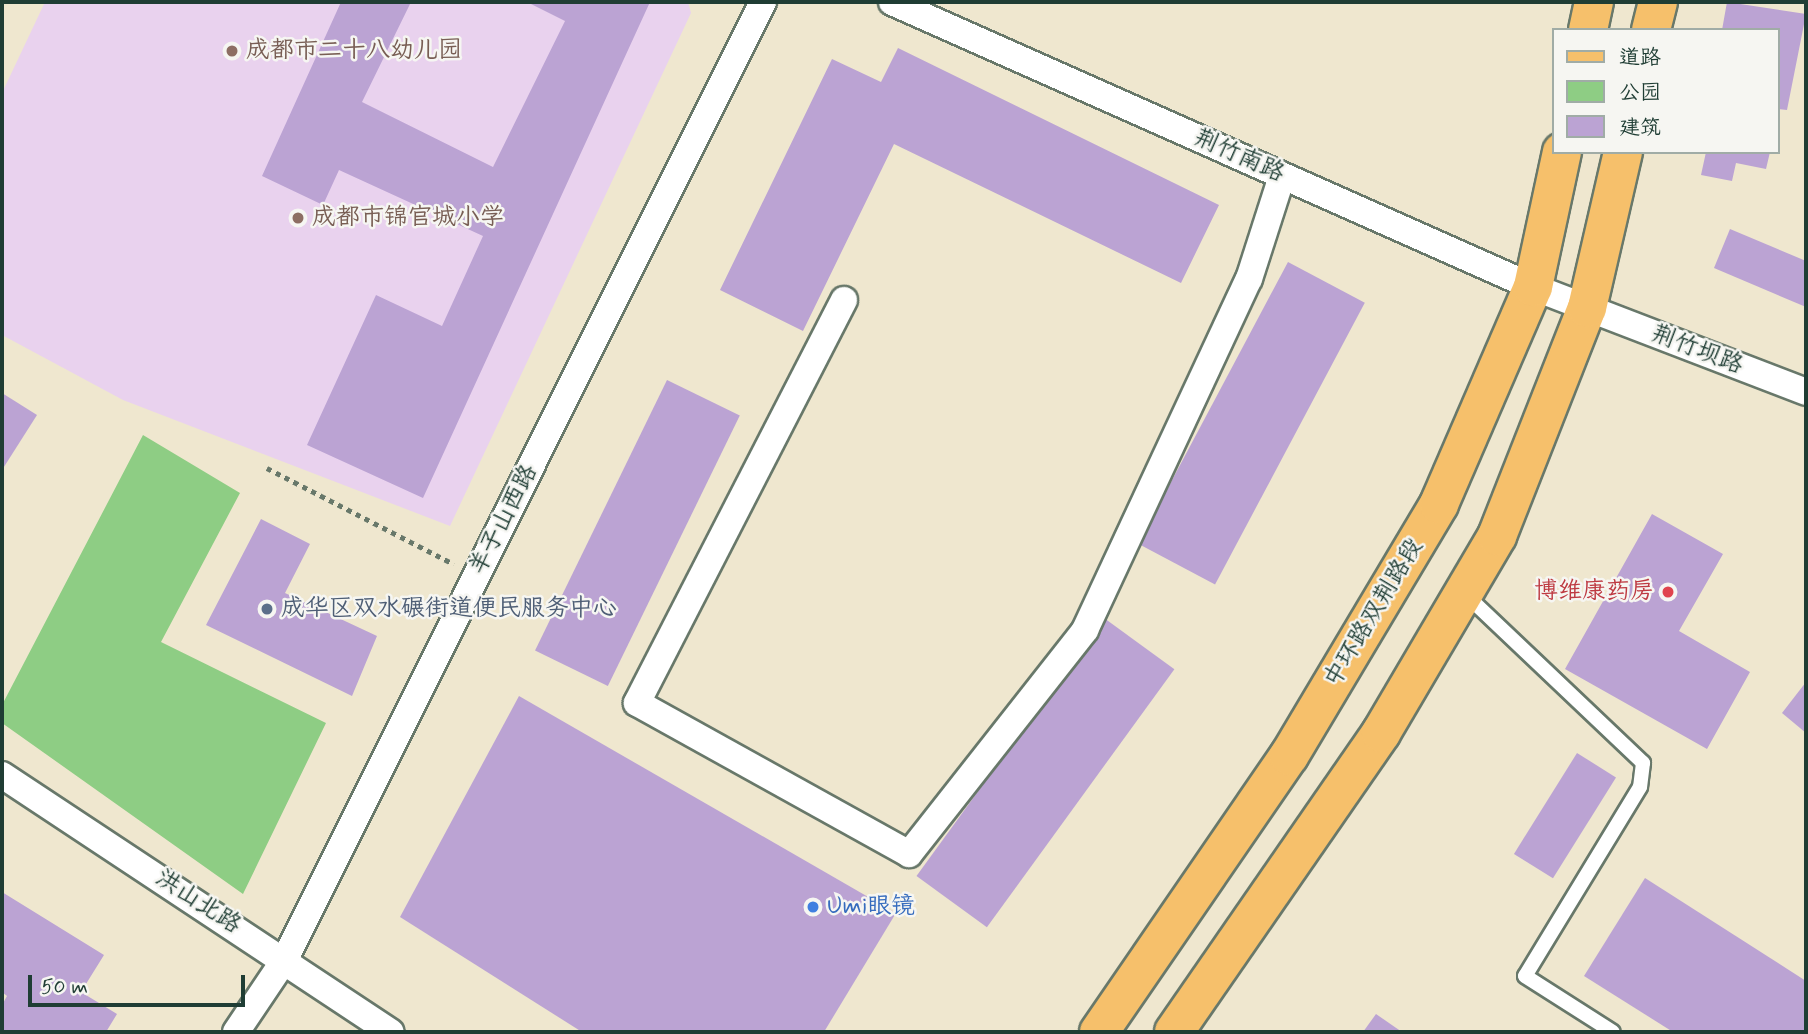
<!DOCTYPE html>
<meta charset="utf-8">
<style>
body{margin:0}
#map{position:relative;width:1808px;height:1034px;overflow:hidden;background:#efe7cf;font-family:Mynerve,"LXGW WenKai TC",sans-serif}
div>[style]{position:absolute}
.built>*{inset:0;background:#e9d2ee}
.green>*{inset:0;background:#8ecd84}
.building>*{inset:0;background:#bba3d3;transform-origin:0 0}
.path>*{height:4.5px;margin-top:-2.25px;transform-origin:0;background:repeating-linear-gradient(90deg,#68786a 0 5px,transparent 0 10px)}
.roads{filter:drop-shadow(2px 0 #68786a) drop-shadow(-2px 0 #68786a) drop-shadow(0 2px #68786a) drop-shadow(0 -2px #68786a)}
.service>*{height:14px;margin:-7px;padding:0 7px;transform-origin:7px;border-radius:7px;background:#fff}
.minor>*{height:26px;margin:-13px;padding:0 13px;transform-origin:13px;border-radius:13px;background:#fff}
.primary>*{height:38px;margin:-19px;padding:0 19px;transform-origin:19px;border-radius:19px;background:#f6c06b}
.dots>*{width:19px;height:19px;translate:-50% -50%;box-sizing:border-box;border:4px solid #f6f6f2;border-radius:50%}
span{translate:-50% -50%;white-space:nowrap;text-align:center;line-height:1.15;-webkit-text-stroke:5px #f6f6f2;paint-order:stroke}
.education-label{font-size:24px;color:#785e54}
.left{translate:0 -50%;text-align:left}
.street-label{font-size:24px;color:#1f3d34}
.health-label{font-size:24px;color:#be3a42}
.right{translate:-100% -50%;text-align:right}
.service-label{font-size:24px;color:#4e5e75}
.shop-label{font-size:24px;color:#366cbe}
.frame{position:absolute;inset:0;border:4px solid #1f3d34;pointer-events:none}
.legend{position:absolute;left:1552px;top:28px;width:228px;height:126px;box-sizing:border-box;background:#f6f6f2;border:2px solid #a0aca6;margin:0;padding:9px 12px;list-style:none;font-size:21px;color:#1f3d34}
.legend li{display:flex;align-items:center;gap:14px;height:35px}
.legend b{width:35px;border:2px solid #a0aca6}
.scale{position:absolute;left:28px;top:975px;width:217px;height:32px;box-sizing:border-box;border:4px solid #1f3d34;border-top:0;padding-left:9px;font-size:21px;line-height:24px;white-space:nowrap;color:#1f3d34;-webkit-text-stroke:5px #f6f6f2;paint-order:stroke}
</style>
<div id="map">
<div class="built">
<i style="clip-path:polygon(45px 2px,688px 2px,691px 13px,450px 526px,123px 400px,2px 335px,2px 93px)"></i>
</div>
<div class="green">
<i style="clip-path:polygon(143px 435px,240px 493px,161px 642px,326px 723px,243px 894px,2px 723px,2px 705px)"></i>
</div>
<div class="building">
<i style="clip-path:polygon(341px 2px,411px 2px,362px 102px,493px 167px,565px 21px,527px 2px,650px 2px,423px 498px,307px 445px,376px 295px,442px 326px,483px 236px,339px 170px,323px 205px,262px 176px)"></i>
<i style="clip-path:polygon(1727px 2px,1806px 14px,1787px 110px,1778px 109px,1778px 30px,1722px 30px)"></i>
<i style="clip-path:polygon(898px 48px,1219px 205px,1181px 283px,894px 144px,803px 331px,720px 290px,832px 59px,881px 82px)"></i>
<i style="clip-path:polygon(1706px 152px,1770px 152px,1766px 169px,1736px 163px,1732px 181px,1701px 175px)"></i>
<i style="clip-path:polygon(1730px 229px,1806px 261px,1806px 307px,1714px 268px)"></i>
<i style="left:1288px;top:262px;width:87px;height:319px;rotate:28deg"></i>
<i style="left:667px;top:380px;width:81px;height:301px;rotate:26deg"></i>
<i style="clip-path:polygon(2px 393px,37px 415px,2px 470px)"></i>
<i style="clip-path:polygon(1652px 514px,1723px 554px,1679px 631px,1750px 672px,1707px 749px,1565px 669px)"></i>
<i style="clip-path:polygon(261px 519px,310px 544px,285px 593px,377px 636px,352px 696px,206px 625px)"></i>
<i style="left:1104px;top:618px;width:87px;height:319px;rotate:36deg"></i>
<i style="clip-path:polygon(1806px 682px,1806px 733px,1782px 713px)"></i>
<i style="clip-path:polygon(519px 696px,896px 913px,824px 1032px,582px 1032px,400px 917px)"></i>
<i style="left:1577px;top:753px;width:46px;height:119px;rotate:32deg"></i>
<i style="clip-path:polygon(1645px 878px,1806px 981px,1806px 1032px,1673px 1032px,1584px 976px)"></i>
<i style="clip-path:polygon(2px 892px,104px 955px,81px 992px,117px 1014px,106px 1032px,2px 1032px,2px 1005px,7px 996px,2px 992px)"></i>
<i style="clip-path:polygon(1376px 1014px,1402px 1032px,1363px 1032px)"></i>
</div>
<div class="path">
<i style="left:267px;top:468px;width:210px;rotate:27.2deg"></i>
</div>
<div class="roads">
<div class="service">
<i style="left:1464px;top:593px;width:247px;rotate:43.5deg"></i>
<i style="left:1643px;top:763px;width:24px;rotate:97deg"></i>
<i style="left:1640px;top:787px;width:221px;rotate:121.3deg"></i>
<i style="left:1525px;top:976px;width:104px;rotate:32.5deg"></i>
</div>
<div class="minor">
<i style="left:892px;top:2px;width:702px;rotate:23.97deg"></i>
<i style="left:1533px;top:287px;width:292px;rotate:21deg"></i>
<i style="left:844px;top:300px;width:453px;rotate:117.2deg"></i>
<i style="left:637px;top:703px;width:311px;rotate:29deg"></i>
<i style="left:909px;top:854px;width:285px;rotate:-51.8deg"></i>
<i style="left:1085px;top:630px;width:387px;rotate:-65deg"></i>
<i style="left:1249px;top:279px;width:108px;rotate:-72.2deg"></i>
<i style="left:2px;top:775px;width:466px;rotate:33.5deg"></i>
<i style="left:236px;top:1032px;width:88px;rotate:-56.1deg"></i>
<i style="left:285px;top:959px;width:1070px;rotate:-63.46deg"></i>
</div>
<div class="primary">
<i style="left:1588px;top:30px;width:29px;rotate:-78deg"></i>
<i style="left:1651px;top:30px;width:29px;rotate:-76deg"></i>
<i style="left:1099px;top:1032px;width:335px;rotate:-55.5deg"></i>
<i style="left:1289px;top:756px;width:293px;rotate:-59.2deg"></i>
<i style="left:1439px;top:504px;width:236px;rotate:-66.6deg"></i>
<i style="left:1533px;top:287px;width:138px;rotate:-77.9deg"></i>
<i style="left:1174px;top:1032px;width:364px;rotate:-55.3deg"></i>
<i style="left:1381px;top:733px;width:229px;rotate:-59.5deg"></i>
<i style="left:1497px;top:536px;width:245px;rotate:-68.5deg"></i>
<i style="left:1587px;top:308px;width:160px;rotate:-77deg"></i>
</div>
</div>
<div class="dots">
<i style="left:232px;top:51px;background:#8d6e63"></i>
<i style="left:298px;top:218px;background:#8d6e63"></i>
<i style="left:1668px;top:592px;background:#e0444e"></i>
<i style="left:267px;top:609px;background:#5c6f8a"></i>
<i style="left:813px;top:907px;background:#3f7fe0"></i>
</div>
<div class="education-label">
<span class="left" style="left:246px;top:51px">成都市二十八幼儿园</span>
<span class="left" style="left:312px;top:218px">成都市锦官城小学</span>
</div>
<div class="street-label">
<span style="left:1239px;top:156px;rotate:24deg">荆竹南路</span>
<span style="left:1697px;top:350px;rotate:21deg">荆竹坝路</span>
<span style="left:504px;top:520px;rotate:-63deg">羊子山西路</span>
<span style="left:1374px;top:613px;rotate:-59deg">中环路双荆路段</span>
<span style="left:198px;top:902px;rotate:33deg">洪山北路</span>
</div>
<div class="health-label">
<span class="right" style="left:1654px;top:592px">博维康药房</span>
</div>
<div class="service-label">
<span class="left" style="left:281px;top:609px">成华区双水碾街道便民服务中心</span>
</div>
<div class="shop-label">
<span class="left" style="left:827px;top:907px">Umi眼镜</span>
</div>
<div class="frame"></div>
<ul class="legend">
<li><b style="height:9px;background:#f6c06b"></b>道路</li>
<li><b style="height:19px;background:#8ecd84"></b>公园</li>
<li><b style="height:19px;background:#bba3d3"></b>建筑</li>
</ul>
<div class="scale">50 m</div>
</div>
